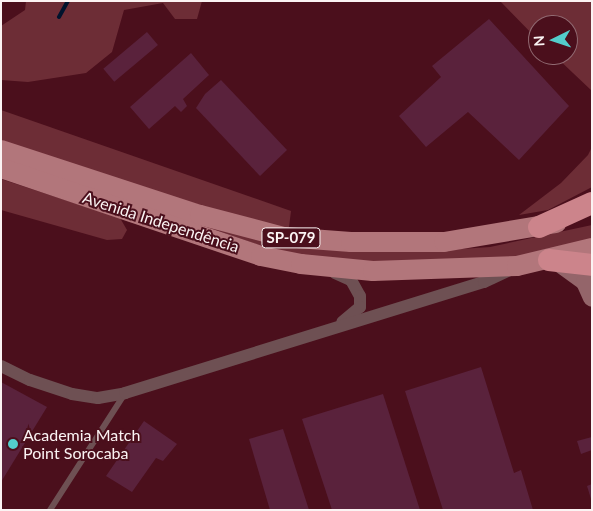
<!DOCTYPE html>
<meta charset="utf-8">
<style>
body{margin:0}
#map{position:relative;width:593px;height:511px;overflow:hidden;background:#4b0f1c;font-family:Lato,sans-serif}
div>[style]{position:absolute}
.green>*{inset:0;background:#6d2d36}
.stream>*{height:4px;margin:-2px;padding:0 2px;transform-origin:2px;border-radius:2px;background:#00132d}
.building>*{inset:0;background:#5a223c;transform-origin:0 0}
.lane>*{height:6px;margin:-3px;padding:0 3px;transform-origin:3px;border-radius:3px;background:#6e5053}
.street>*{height:12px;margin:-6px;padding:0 6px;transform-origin:6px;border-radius:6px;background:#6e5053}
.secondary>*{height:18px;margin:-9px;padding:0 9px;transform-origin:9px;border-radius:9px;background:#94656a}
.primary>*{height:20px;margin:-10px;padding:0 10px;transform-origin:10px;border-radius:10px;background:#b2767b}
.highway>*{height:22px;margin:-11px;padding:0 11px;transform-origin:11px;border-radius:11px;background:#cc848b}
.dots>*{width:14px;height:14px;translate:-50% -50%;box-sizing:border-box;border:2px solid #4b0f1c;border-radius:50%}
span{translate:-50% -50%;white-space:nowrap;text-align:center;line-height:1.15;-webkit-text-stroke:4px #4b0f1c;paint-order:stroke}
.shield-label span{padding:1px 4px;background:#4b0f1c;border:1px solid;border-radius:4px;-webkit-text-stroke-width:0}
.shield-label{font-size:15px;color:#fbf3f3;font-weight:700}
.street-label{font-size:16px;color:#fbf3f3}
.poi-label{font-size:16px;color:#fbf3f3}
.left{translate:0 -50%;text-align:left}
.frame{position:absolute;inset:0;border:2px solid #fbf3f3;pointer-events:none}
.north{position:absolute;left:528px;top:15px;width:50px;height:50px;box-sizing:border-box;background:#4b0f1c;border:1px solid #916a72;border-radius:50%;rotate:266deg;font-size:14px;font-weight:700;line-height:20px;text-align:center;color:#fbf3f3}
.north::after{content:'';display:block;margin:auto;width:18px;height:22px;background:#53cdcb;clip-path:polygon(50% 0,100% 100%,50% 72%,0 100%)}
</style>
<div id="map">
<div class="green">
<i style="clip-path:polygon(26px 1px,202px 1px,197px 19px,175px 19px,163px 3px,124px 10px,112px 52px,86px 73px,28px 82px,1px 80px,1px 26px,25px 10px)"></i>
<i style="clip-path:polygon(500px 1px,592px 1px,592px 91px,554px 55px,568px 55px,568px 25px,538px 25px,538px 40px)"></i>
<i style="clip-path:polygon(1px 110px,291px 211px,289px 227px,285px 230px,115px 180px,1px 140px)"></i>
<i style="clip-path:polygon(592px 147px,592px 187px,548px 210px,519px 215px,561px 183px,588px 155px)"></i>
<i style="clip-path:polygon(1px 179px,120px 218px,127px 230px,122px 239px,107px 240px,1px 210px)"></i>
<i style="clip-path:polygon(158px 210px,416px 252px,490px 247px,592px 225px,592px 239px,555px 250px,494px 260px,364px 264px,279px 252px)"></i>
</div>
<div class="stream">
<i style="left:59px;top:17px;width:18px;rotate:-61deg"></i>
</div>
<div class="building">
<i style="clip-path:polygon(489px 19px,569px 106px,519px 160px,468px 112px,426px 147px,399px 116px,441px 77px,432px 66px)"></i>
<i style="left:147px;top:32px;width:17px;height:57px;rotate:50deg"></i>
<i style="clip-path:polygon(191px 53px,209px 75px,183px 99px,187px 106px,181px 112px,175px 106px,149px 129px,130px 107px)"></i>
<i style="clip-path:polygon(221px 80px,287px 150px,260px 176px,196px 108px,205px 94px)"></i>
<i style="clip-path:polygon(481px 367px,514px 473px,521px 470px,533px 510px,443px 510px,405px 391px)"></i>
<i style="clip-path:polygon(1px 382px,47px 407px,1px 482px)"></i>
<i style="clip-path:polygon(383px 394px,420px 510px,332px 510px,302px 419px)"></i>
<i style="clip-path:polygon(144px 421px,177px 444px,163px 461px,156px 458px,132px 492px,106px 476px)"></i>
<i style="clip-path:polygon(283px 429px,309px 510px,270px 510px,249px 439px)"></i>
<i style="clip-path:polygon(592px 437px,592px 450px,581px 454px,577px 441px)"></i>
<i style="clip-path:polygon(592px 484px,592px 499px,591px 499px,587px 486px)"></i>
</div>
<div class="lane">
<i style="left:50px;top:510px;width:139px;rotate:-57.3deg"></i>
</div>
<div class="street">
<i style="left:335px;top:273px;width:17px;rotate:24deg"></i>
<i style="left:351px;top:280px;width:18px;rotate:61deg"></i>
<i style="left:360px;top:296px;width:11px;rotate:90deg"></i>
<i style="left:360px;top:307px;width:23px;rotate:140deg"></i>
<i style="left:1px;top:366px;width:32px;rotate:26deg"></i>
<i style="left:30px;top:380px;width:44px;rotate:18.4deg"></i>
<i style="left:72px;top:394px;width:26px;rotate:9deg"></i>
<i style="left:98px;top:398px;width:27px;rotate:-10deg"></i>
<i style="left:125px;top:393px;width:376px;rotate:-17.2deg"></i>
<i style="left:484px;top:282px;width:29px;rotate:-25deg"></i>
</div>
<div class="secondary">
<i style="left:559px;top:263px;width:32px;rotate:36deg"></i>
<i style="left:585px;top:282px;width:17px;rotate:66deg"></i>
</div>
<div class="primary">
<i style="left:1px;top:150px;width:209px;rotate:18.1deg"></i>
<i style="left:200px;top:215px;width:87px;rotate:14.7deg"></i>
<i style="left:284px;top:237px;width:67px;rotate:4.3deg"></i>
<i style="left:351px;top:242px;width:93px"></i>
<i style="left:444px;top:242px;width:114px;rotate:-9.6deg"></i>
<i style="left:1px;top:168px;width:274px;rotate:18.7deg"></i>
<i style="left:261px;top:256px;width:41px;rotate:11.3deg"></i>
<i style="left:301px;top:264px;width:72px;rotate:5.6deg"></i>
<i style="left:373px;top:271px;width:144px;rotate:-2deg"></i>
<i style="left:517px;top:266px;width:77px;rotate:-13.5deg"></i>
</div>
<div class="highway">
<i style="left:539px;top:227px;width:58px;rotate:-24.4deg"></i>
<i style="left:549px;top:260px;width:43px;rotate:6.6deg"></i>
</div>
<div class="dots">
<i style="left:13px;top:444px;background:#53cdcb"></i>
</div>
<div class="shield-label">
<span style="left:291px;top:238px">SP-079</span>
</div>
<div class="street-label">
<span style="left:161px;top:222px;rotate:18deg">Avenida Independência</span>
</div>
<div class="poi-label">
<span class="left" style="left:23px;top:444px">Academia Match<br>Point Sorocaba</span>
</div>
<div class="frame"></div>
<div class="north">N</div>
</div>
